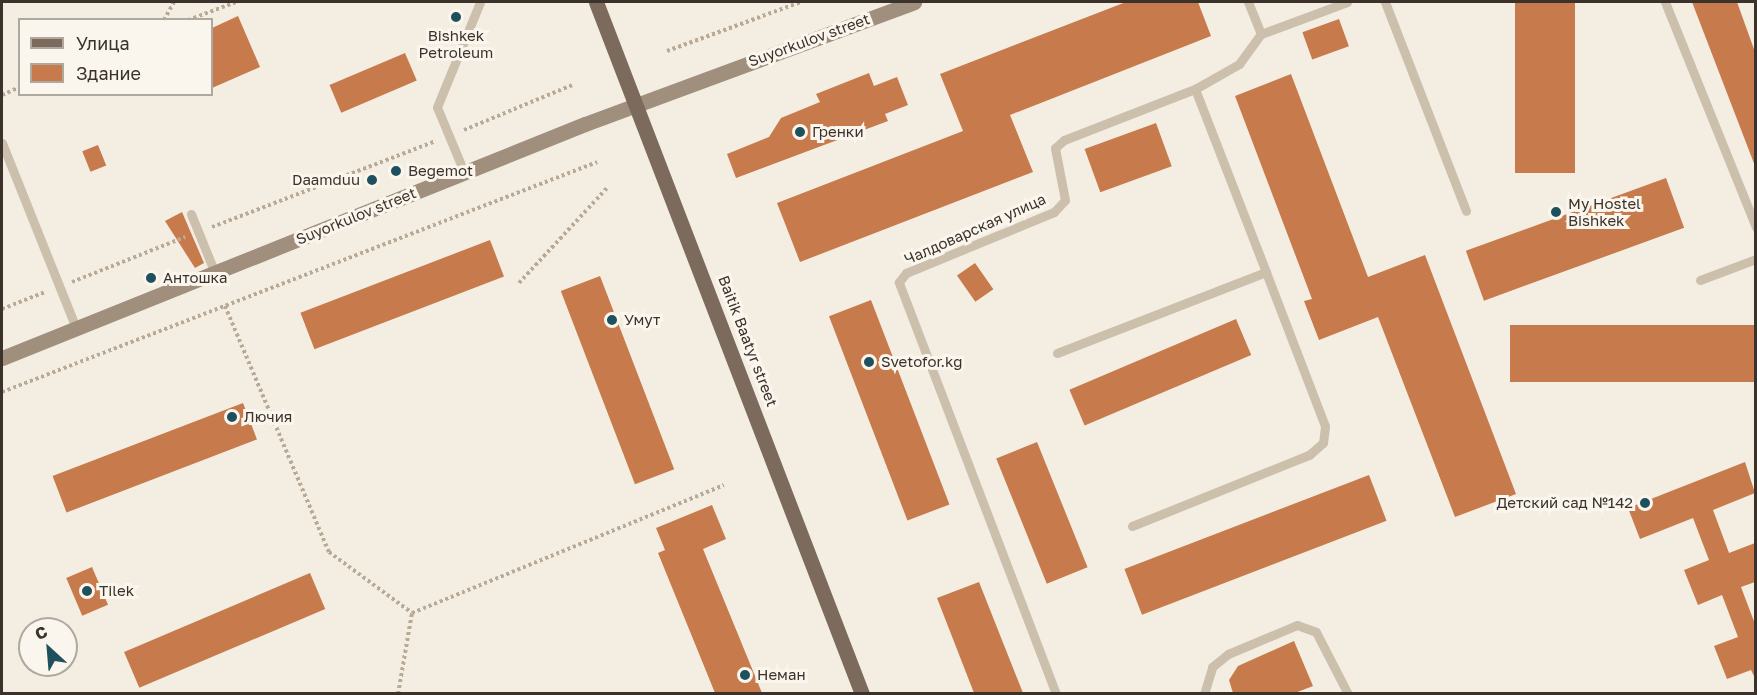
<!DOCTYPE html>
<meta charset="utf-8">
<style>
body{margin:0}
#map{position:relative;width:1757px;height:695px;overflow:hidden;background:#f4ede1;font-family:"Golos Text",sans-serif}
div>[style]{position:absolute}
.building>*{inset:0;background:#c77b4c;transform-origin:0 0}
.path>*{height:4px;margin-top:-2px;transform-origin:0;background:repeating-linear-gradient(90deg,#b8aa96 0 3px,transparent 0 6px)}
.lane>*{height:9px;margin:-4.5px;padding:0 4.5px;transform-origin:4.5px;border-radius:4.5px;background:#ccbfac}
.secondary>*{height:15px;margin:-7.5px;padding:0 7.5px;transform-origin:7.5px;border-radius:7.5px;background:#a08f7d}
.primary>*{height:15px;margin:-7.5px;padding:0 7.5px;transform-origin:7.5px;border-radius:7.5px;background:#7c6b5c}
.dots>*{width:16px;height:16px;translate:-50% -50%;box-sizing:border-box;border:3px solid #fbf6ed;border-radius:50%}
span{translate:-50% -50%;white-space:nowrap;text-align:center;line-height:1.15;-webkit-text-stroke:6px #fbf6ed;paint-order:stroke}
.poi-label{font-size:15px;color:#3a322b}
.left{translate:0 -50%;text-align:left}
.right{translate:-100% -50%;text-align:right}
.street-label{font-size:15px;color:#3a322b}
.frame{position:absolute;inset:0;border:3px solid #3a322b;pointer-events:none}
.legend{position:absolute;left:18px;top:18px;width:195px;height:78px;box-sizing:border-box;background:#fbf6ed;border:2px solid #aea89f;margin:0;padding:8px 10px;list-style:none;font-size:18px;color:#3a322b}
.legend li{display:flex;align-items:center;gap:12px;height:30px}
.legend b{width:30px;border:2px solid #aea89f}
.north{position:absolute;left:18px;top:617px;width:60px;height:60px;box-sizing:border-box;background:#fbf6ed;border:2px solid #aea89f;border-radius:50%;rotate:334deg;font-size:16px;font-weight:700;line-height:24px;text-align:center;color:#3a322b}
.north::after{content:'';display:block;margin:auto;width:21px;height:27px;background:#1f505d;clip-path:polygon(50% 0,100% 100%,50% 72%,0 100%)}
</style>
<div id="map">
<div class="building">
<i style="clip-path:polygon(1126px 2px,1198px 2px,1211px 36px,1010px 115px,1033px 172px,800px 262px,777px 203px,963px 131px,940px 74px)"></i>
<i style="left:1515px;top:2px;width:60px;height:171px"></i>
<i style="clip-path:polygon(1692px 2px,1737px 2px,1755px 52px,1755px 166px)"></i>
<i style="clip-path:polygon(238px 16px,260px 67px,212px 88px,212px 28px)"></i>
<i style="left:1339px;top:19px;width:29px;height:39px;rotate:70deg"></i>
<i style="left:405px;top:53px;width:30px;height:82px;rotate:67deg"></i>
<i style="clip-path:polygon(869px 73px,874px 86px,897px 77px,908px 105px,885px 114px,888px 121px,736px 178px,727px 154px,769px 137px,781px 118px,820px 102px,816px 94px)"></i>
<i style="clip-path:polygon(1291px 74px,1368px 277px,1425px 255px,1516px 494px,1455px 517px,1378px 317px,1319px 340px,1304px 301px,1312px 299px,1235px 96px)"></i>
<i style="left:1156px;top:123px;width:46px;height:76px;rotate:70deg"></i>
<i style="left:98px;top:145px;width:22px;height:17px;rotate:68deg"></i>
<i style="left:1666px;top:178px;width:53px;height:213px;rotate:70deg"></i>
<i style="clip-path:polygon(182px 212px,204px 263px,195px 268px,165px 221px)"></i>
<i style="left:490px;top:240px;width:39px;height:203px;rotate:69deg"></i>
<i style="left:975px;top:263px;width:32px;height:22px;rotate:55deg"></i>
<i style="left:600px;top:276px;width:207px;height:42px;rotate:69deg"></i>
<i style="left:871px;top:300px;width:219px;height:45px;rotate:69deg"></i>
<i style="left:1236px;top:319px;width:39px;height:181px;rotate:67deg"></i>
<i style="left:1755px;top:325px;width:57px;height:245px;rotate:90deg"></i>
<i style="left:243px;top:403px;width:39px;height:204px;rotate:69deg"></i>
<i style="left:1037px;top:442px;width:135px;height:44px;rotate:68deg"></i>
<i style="clip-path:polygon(1745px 462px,1755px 493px,1713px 510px,1729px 553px,1755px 543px,1755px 582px,1741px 587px,1755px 624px,1755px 678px,1751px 670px,1727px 679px,1714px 646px,1738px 637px,1722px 595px,1698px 605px,1684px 570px,1709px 560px,1693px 518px,1640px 539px,1628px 508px)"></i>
<i style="left:1369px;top:475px;width:49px;height:262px;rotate:69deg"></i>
<i style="clip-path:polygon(712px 505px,726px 539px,703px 549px,762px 693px,715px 693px,658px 553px,665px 550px,656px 528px)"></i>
<i style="left:92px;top:567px;width:41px;height:28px;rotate:67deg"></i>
<i style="left:310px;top:573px;width:39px;height:202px;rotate:67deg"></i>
<i style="clip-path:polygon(979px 582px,1023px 693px,974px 693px,937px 598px)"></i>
<i style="clip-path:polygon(1294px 641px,1313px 686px,1295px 693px,1233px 693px,1229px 680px,1238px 666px)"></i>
</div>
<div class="path">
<i style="left:164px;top:20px;width:21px;rotate:-61deg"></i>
<i style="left:188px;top:20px;width:51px;rotate:-20.6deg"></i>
<i style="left:667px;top:51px;width:143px;rotate:-20.1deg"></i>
<i style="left:2px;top:95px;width:20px;rotate:-24deg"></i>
<i style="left:464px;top:130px;width:117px;rotate:-22.6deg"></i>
<i style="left:212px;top:227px;width:238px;rotate:-21deg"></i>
<i style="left:72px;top:282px;width:122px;rotate:-21.7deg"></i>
<i style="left:519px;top:283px;width:129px;rotate:-47.2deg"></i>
<i style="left:225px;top:306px;width:267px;rotate:67.1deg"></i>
<i style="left:329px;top:552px;width:103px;rotate:36.3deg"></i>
<i style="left:2px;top:309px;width:46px;rotate:-21.6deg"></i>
<i style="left:2px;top:392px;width:638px;rotate:-21.13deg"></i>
<i style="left:398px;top:694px;width:82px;rotate:-80.2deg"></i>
<i style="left:412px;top:613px;width:337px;rotate:-22.3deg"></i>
</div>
<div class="lane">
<i style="left:1385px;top:2px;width:224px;rotate:68.8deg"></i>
<i style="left:1665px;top:2px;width:243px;rotate:68deg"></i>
<i style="left:1261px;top:34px;width:92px;rotate:-20.4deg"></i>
<i style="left:2px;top:143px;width:199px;rotate:68.2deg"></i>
<i style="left:464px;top:172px;width:70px;rotate:-112.6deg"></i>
<i style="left:437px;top:107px;width:113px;rotate:-67.7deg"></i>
<i style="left:191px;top:214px;width:64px;rotate:67.9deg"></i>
<i style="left:1700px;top:280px;width:60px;rotate:-20.6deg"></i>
<i style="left:1057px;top:353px;width:224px;rotate:-21.2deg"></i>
<i style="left:1266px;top:272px;width:196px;rotate:-111.2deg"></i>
<i style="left:1132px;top:526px;width:191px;rotate:-21.9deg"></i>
<i style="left:1309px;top:455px;width:18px;rotate:-41deg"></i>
<i style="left:1323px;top:443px;width:17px;rotate:-83deg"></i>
<i style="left:1325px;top:426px;width:165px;rotate:-111deg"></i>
<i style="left:1056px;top:694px;width:441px;rotate:-110.9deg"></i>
<i style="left:899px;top:282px;width:11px;rotate:-52deg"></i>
<i style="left:906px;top:273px;width:160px;rotate:-22.4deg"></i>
<i style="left:1054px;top:212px;width:16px;rotate:-47deg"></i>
<i style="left:1065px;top:200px;width:53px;rotate:-100.9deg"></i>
<i style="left:1055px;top:148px;width:12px;rotate:-42deg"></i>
<i style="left:1064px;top:140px;width:141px;rotate:-21.3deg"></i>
<i style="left:1195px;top:89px;width:51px;rotate:-29.6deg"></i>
<i style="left:1239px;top:64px;width:37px;rotate:-54deg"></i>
<i style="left:1261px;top:34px;width:35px;rotate:-112deg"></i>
<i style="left:1204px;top:694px;width:28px;rotate:-73deg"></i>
<i style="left:1212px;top:667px;width:21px;rotate:-39deg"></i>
<i style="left:1228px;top:654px;width:75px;rotate:-22.8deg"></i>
<i style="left:1297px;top:625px;width:20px;rotate:20deg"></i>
<i style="left:1316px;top:632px;width:70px;rotate:62.7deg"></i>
</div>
<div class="secondary">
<i style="left:2px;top:358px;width:628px;rotate:-21.87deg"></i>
<i style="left:585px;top:124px;width:351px;rotate:-20.3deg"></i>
</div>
<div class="primary">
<i style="left:596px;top:2px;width:741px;rotate:68.97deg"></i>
</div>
<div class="dots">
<i style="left:456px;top:17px;background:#1f505d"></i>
<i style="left:800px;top:132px;background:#1f505d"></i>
<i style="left:396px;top:171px;background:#1f505d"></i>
<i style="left:372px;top:180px;background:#1f505d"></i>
<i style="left:1556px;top:212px;background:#1f505d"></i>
<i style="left:151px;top:278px;background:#1f505d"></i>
<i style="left:612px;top:320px;background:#1f505d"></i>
<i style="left:869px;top:362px;background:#1f505d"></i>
<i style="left:232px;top:417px;background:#1f505d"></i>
<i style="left:1645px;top:503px;background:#1f505d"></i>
<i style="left:87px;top:591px;background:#1f505d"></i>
<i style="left:745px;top:675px;background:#1f505d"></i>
</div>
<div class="poi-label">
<span style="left:456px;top:44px">Bishkek<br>Petroleum</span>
<span class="left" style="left:812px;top:132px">Гренки</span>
<span class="left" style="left:408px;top:171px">Begemot</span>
<span class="right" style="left:360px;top:180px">Daamduu</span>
<span class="left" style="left:1568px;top:212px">My Hostel<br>Bishkek</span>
<span class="left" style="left:163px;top:278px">Антошка</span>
<span class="left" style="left:624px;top:320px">Умут</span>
<span class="left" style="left:881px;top:362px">Svetofor.kg</span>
<span class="left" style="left:244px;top:417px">Лючия</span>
<span class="right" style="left:1633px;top:503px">Детский сад №142</span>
<span class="left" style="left:99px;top:591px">Tilek</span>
<span class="left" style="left:757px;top:675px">Неман</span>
</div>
<div class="street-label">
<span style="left:809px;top:40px;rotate:-20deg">Suyorkulov street</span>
<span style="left:356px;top:216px;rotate:-22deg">Suyorkulov street</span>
<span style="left:975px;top:229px;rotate:-24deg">Чалдоварская улица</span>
<span style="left:748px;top:341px;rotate:69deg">Baitik Baatyr street</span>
</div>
<div class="frame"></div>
<ul class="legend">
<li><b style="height:8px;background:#7c6b5c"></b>Улица</li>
<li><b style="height:16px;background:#c77b4c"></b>Здание</li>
</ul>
<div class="north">С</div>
</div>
